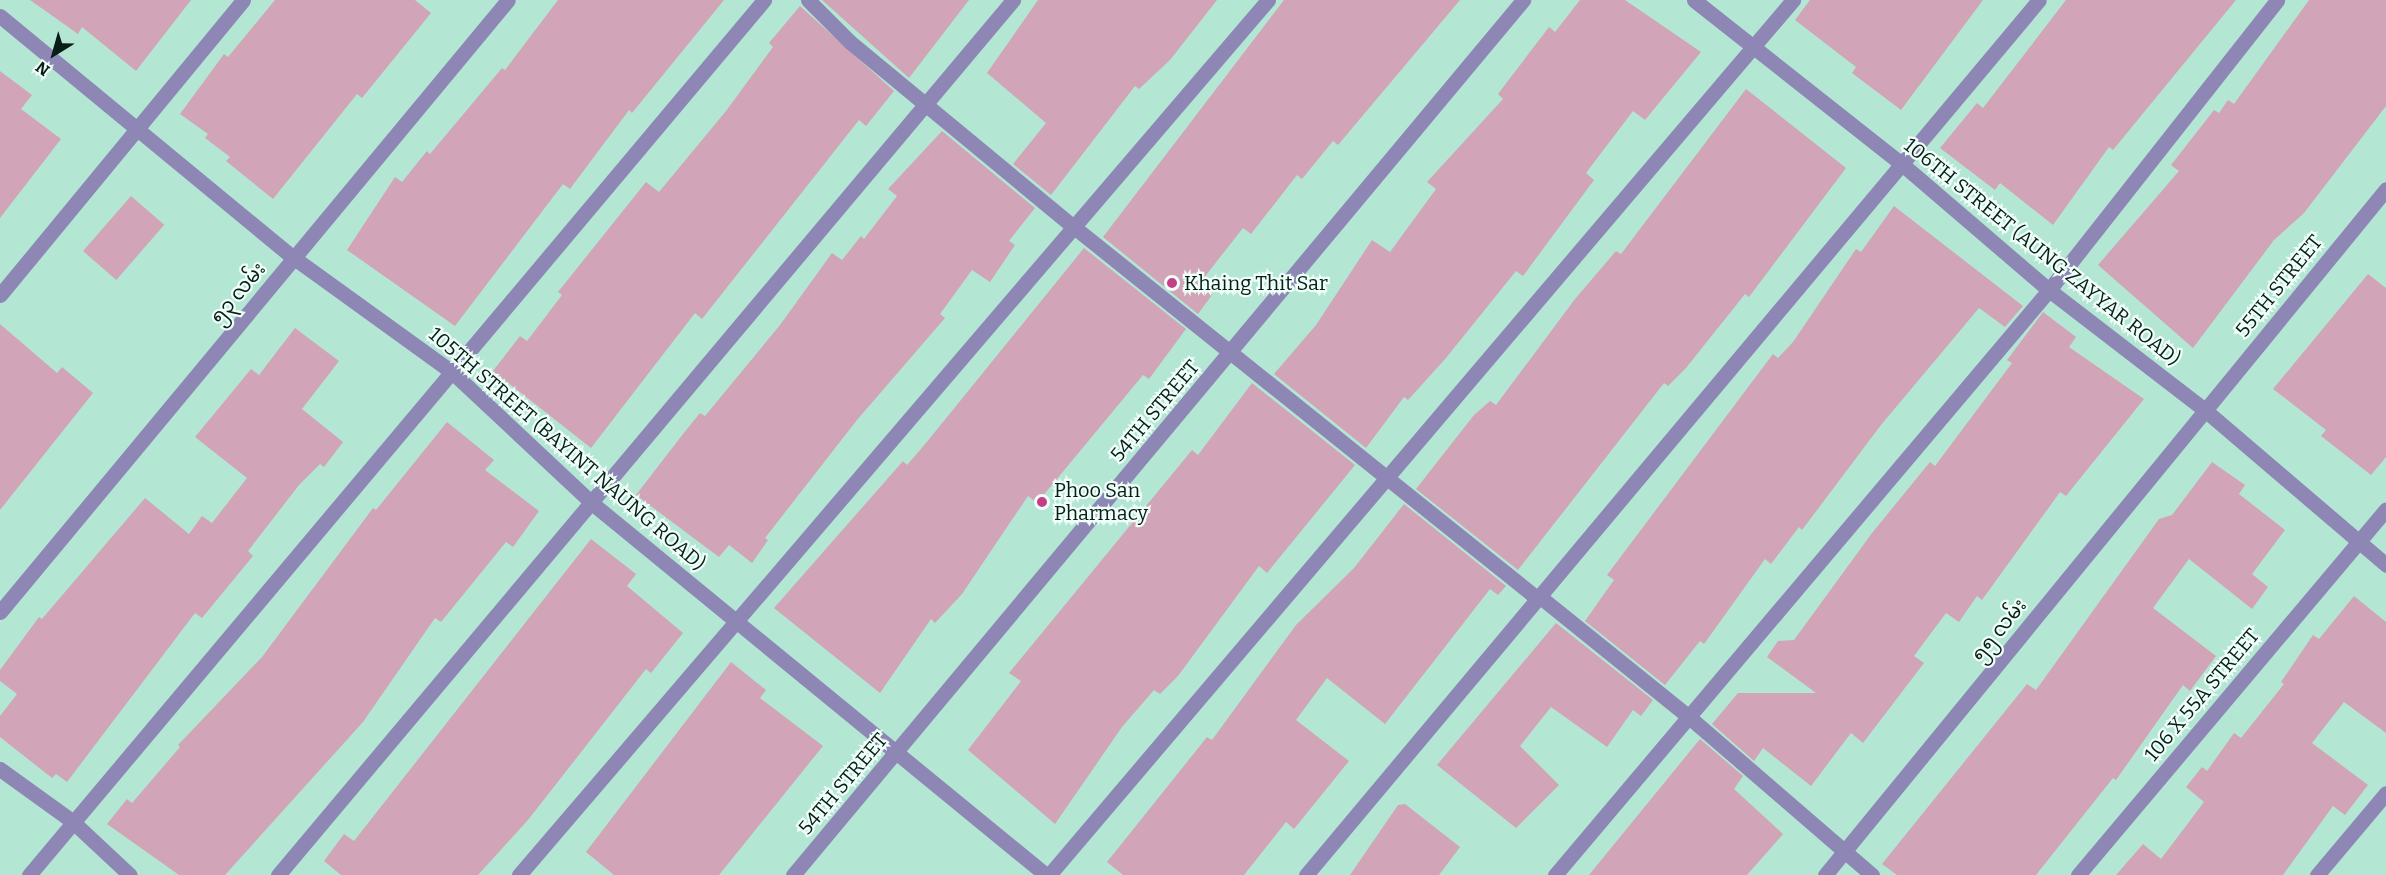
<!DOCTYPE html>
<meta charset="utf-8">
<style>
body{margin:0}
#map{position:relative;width:2386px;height:875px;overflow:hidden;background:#b4e6d4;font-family:Bitter,"Noto Sans Myanmar",serif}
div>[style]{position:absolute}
.building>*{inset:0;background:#d1a5b7;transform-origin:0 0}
.minor>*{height:15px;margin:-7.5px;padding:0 7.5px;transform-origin:7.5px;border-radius:7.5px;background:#8e87b5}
.dots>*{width:16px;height:16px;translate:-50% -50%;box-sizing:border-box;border:3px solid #effef9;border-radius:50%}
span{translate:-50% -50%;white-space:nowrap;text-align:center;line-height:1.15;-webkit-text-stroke:4.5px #effef9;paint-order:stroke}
.street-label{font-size:20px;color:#091d17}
.poi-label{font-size:20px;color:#091d17}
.left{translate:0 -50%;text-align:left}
.north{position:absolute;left:24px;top:24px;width:60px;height:60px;-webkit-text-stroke:4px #effef9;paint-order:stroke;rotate:217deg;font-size:16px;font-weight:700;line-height:24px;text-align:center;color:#091d17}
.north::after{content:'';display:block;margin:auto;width:21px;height:27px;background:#091d17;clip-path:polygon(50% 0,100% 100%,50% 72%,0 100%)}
</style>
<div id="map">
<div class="building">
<i style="clip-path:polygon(30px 0,191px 0,136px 71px,82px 27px,78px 34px)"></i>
<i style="clip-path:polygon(275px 0,415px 0,431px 13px,362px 98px,357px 94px,273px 199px,226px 161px,230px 157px,205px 138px,208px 134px,180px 114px,224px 54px,228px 57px)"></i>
<i style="clip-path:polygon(558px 0,724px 0,632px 113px,629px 110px,570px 189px,563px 184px,455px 326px,347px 250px,395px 177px,402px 182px,427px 151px,430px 154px,502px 68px,505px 70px)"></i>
<i style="clip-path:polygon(822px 0,969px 0,909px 78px)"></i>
<i style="clip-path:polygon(1038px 0,1217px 0,1170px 60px,1139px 89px,1135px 86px,1051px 195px,1013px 164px,1046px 123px,987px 73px)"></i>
<i style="clip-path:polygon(1284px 0,1460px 0,1338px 145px,1333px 141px,1302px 179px,1297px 175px,1251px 234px,1243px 228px,1199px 284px,1212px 295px,1198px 314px,1103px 237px)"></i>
<i style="clip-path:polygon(1580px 0,1625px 0,1701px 52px,1645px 120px,1633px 111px,1586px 173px,1594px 180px,1523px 276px,1516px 271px,1446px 358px,1408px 400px,1404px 397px,1366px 448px,1274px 374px,1316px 325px,1372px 240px,1390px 252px,1436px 189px,1427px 182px,1503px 99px,1498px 94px,1549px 27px,1555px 32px)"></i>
<i style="clip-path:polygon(1810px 0,1983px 0,1901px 110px,1852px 73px,1856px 67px,1795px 20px)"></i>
<i style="clip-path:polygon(2066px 0,2236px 0,2113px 150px,2109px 147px,2053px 225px,2000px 183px,1995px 190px,1940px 148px,1977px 103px,1983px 108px)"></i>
<i style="clip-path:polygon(2309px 0,2386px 0,2386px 106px,2304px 213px,2274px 240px,2193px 348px,2098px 265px,2179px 171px,2171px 165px,2214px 110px,2219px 113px,2228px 100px,2234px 104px)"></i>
<i style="clip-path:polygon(800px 6px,894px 91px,866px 126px,859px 120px,702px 319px,695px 313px,591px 448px,493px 371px,520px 336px,527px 341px,562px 295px,558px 292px,646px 182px,659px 192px,726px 111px,773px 47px,769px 43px)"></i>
<i style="clip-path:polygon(0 71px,32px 95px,21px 109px,61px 139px,0 218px)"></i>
<i style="clip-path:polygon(1746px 89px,1846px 168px,1749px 297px,1745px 294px,1686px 368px,1668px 386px,1664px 383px,1518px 570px,1416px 489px,1474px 415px,1490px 401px,1496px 405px,1575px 299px,1616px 251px,1621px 254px)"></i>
<i style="clip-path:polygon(942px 131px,1035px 208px,1009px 241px,1015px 245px,990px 282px,972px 270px,940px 314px,945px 318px,857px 420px,765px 538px,768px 540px,752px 563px,729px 545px,719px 557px,636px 495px,683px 434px,700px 413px,705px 416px,780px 325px,832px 253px,842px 260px,861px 236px,864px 239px,897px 196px,888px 189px)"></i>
<i style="left:131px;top:196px;width:44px;height:73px;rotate:41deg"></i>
<i style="clip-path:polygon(1894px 206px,2023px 306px,2005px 327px,1979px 308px,1881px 425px,1802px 530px,1799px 527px,1771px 564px,1765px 559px,1704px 644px,1700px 641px,1665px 685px,1585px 621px,1614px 580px,1607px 575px,1773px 354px,1778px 358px,1793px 342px,1856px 249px,1861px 252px)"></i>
<i style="clip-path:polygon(1084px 248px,1186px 329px,1149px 379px,1143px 375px,1037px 503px,1028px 496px,962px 594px,935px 623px,931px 619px,880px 693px,774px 608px,903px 461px,907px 465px,926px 443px)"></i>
<i style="clip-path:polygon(2368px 274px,2386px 288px,2386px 457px,2371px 475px,2321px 436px,2326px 430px,2273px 389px)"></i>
<i style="clip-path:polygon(2043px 312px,2076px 337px,2069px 347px,2144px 399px,2066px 496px,2060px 492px,1982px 600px,1977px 596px,1959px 622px,1946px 613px,1914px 656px,1924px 663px,1863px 743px,1851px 733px,1811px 786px,1763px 748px,1754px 761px,1712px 724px,1738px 693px,1816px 693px,1767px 657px,1778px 641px,1794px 640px,1872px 533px,1930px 462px,1935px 466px,2012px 363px,2007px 360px)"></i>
<i style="clip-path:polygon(0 324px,57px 373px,62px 367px,93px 393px,0 510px)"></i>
<i style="clip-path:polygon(295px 328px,339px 361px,302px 409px,343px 442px,324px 467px,320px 464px,299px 485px,248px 551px,253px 556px,202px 618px,195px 613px,67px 782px,56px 774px,52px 778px,0 737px,0 716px,17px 694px,0 681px,0 670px,39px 617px,42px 619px,145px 498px,189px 534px,202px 516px,212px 523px,247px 478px,195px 437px,251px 369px,259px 375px)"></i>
<i style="clip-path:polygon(1252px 383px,1355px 465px,1267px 573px,1259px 566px,1178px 676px,1160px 694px,1154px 690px,1122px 727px,1055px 824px,968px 750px,1021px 681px,1009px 673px,1192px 450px,1198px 455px)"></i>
<i style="clip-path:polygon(447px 422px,494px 460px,485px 470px,539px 511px,513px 547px,506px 542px,441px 622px,435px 618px,363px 722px,225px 875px,179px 875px,107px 824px,127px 799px,132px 803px,180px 747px,178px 745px,262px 657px,373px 508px,376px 510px)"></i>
<i style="clip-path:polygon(2212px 462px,2245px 485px,2239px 494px,2285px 530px,2252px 574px,2268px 587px,2252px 609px,2189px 559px,2153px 608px,2216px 656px,2190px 691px,2183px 685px,2116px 780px,2113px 778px,2036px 875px,1897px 875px,1882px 864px,2027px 684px,2036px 690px,2159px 519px,2172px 515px)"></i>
<i style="clip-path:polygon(1404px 504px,1506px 586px,1498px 595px,1490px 589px,1385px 724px,1327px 678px,1296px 720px,1349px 761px,1294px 829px,1286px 822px,1244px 875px,1123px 875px,1107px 862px,1207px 737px,1212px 740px,1296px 625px,1354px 568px)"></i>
<i style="clip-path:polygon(591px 539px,636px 574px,627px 586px,683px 633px,651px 673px,646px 669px,528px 820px,478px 875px,341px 875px,324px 861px,344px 834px,354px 841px)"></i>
<i style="clip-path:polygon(2354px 596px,2386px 622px,2386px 733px,2344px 702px,2312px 743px,2368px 785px,2345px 815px,2333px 806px,2283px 875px,2116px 875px,2143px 844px,2161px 859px,2204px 802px,2186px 787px,2202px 767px,2207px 771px,2234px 733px,2241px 738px,2284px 684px,2281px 682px,2313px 635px,2319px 639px)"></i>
<i style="clip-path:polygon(1556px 623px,1653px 700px,1641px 716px,1633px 710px,1607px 747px,1551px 707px,1520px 746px,1559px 785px,1516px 828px,1437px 765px)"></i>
<i style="clip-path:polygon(731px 662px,766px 690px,760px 698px,823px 746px,719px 875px,614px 875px,586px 852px)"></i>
<i style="clip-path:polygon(1700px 739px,1743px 776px,1734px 789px,1783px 834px,1747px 875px,1589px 875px)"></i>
<i style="clip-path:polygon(1405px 804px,1460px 847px,1439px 875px,1350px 875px,1398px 805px)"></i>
</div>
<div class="minor">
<i style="left:808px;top:0;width:59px;rotate:45deg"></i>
<i style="left:850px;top:42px;width:291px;rotate:39.6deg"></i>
<i style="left:1074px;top:227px;width:595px;rotate:38.72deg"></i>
<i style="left:1694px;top:0;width:266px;rotate:38.3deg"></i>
<i style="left:1903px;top:165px;width:192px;rotate:40.6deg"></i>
<i style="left:2049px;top:290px;width:198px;rotate:37.6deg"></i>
<i style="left:2206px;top:411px;width:237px;rotate:40.5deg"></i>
<i style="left:0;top:16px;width:381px;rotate:39.5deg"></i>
<i style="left:294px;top:258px;width:195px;rotate:35.8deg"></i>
<i style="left:452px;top:372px;width:193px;rotate:43.1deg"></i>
<i style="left:593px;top:504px;width:586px;rotate:39.32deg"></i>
<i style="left:0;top:295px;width:382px;rotate:-50.5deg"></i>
<i style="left:1539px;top:596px;width:193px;rotate:38.9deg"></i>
<i style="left:1689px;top:717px;width:242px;rotate:40.8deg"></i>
<i style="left:0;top:612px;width:795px;rotate:-50.31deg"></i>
<i style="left:0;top:769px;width:89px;rotate:35.8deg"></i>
<i style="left:72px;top:821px;width:79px;rotate:43deg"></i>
<i style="left:29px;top:875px;width:1143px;rotate:-49.97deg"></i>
<i style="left:278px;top:875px;width:1143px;rotate:-49.97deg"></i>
<i style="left:519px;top:875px;width:1152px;rotate:-49.44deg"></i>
<i style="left:793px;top:875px;width:1140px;rotate:-50.16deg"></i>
<i style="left:1049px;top:875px;width:1149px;rotate:-49.63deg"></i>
<i style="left:1306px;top:875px;width:1141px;rotate:-50.05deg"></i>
<i style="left:1555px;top:875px;width:766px;rotate:-49.82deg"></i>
<i style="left:2049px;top:290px;width:369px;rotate:-51.8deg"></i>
<i style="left:1825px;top:875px;width:886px;rotate:-50.72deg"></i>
<i style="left:2078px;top:875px;width:478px;rotate:-49.9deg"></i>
<i style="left:2317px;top:875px;width:107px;rotate:-49.9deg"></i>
</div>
<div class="dots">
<i style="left:1172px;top:283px;background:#c34086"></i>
<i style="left:1042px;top:502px;background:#c34086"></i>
</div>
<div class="street-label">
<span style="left:2042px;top:252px;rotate:39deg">106TH STREET (AUNG ZAYYAR ROAD)</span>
<span style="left:2279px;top:286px;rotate:-51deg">55TH STREET</span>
<span style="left:238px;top:293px;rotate:-50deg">၅၃ လမ်း</span>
<span style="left:1155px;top:411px;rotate:-50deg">54TH STREET</span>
<span style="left:567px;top:449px;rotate:41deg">105TH STREET (BAYINT NAUNG ROAD)</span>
<span style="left:1999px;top:630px;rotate:-51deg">၅၅ လမ်း</span>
<span style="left:2202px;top:695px;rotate:-50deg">106 X 55A STREET</span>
<span style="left:843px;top:784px;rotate:-50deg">54TH STREET</span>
</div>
<div class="poi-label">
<span class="left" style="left:1184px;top:283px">Khaing Thit Sar</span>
<span class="left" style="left:1054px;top:502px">Phoo San<br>Pharmacy</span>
</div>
<div class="north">N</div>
</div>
